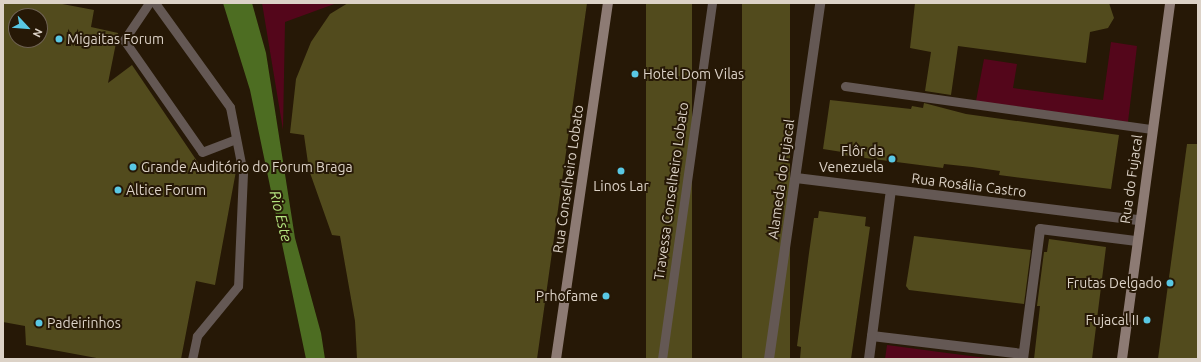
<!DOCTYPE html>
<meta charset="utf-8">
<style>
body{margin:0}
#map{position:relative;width:1201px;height:362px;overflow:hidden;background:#261806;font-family:Ubuntu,sans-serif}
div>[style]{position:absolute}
.green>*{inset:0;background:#54061b}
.water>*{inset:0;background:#4d6d22}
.building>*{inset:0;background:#524b1d;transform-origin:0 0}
.lane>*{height:9px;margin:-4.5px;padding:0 4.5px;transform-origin:4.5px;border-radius:4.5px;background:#645854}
.street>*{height:10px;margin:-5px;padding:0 5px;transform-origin:5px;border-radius:5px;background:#645854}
.secondary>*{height:10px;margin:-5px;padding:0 5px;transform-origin:5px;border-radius:5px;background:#8d7b74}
.dots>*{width:11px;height:11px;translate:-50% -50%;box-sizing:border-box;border:2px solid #261806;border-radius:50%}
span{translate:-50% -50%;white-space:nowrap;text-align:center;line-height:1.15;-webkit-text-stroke:4px #261806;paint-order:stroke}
.poi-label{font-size:14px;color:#dcd2c7}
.left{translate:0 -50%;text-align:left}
.right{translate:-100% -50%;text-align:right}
.street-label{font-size:14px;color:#dcd2c7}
.water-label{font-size:15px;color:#b4e47f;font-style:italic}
.frame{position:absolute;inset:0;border:4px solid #dcd2c7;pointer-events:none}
.north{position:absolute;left:8px;top:8px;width:40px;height:40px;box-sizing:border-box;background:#261806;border:1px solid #6f6253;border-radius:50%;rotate:116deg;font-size:11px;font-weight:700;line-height:16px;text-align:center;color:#dcd2c7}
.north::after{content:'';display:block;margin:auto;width:14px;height:18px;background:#59c8e4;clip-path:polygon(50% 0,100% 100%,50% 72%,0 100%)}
</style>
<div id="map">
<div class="green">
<i style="clip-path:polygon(262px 3px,337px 3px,285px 22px,283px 130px)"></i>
<i style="clip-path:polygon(1111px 42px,1137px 46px,1128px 122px,976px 101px,984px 59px,1017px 64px,1013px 88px,1103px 100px)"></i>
<i style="clip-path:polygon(887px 345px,947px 353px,994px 359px,885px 359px)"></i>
</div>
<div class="water">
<i style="clip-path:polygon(223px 3px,252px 3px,266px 53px,295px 238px,321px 333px,325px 359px,306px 359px,250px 90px)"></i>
</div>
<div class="building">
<i style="clip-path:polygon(evenodd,3px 3px,57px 3px,94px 10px,91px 27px,118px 33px,108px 83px,132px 65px,199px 164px,236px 171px,215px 285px,196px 281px,181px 359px,102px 359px,26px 345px,25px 326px,3px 322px,3px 3px,16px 16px,40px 16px,40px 40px,16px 40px,16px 16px)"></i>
<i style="clip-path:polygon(348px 3px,587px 3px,537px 359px,357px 359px,355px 321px,340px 236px,332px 235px,309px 170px,304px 135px,290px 133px,296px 79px,311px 42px,330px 14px)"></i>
<i style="left:646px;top:3px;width:46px;height:360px"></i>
<i style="left:742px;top:3px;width:48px;height:359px"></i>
<i style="clip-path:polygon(915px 3px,1109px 3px,1114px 18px,1108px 28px,1090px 32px,1086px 63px,958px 46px,951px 95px,925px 91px,931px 52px,910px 48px)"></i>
<i style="clip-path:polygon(830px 100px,911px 109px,912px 106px,923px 108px,924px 103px,966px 114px,1119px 135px,1111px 189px,999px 175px,1000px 171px,972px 167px,944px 164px,943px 168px,842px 155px,842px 152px,823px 149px)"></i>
<i style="clip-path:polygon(1187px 144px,1198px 144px,1198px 359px,1158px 359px)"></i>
<i style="clip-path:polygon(819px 211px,866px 217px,865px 226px,870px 227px,851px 359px,800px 359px,801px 347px,797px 346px,809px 253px,814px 218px,818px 218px)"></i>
<i style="clip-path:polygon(914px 236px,1031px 250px,1024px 304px,909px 290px,906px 286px)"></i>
<i style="clip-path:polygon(1049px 239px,1106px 247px,1092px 359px,1034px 359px,1040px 306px,1037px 306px,1044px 252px,1047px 252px)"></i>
</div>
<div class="lane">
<i style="left:149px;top:3px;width:45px;rotate:124deg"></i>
<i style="left:124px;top:40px;width:136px;rotate:55.1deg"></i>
<i style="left:202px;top:152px;width:36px;rotate:-21deg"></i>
<i style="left:155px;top:3px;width:128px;rotate:54.2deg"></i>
<i style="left:230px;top:107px;width:67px;rotate:78.9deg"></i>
<i style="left:243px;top:173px;width:113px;rotate:92.5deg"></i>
<i style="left:238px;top:286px;width:65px;rotate:129.4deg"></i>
<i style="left:197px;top:336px;width:24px;rotate:102deg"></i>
<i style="left:845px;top:86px;width:310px;rotate:8deg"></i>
<i style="left:662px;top:359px;width:359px;rotate:-82deg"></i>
</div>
<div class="street">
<i style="left:796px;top:178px;width:346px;rotate:7deg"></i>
<i style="left:872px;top:336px;width:152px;rotate:6.8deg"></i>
<i style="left:769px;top:359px;width:360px;rotate:-81.8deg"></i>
<i style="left:869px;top:359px;width:170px;rotate:-82.6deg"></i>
<i style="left:1023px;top:359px;width:131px;rotate:-82.5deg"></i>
<i style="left:1040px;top:229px;width:98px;rotate:7.1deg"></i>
</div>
<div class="secondary">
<i style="left:556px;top:359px;width:360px;rotate:-81.7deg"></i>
<i style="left:1122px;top:359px;width:359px;rotate:-82.3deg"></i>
</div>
<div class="dots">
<i style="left:59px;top:39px;background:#59c8e4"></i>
<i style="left:635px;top:74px;background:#59c8e4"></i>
<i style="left:892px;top:159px;background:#59c8e4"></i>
<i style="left:133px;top:167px;background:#59c8e4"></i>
<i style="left:621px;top:171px;background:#59c8e4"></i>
<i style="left:118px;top:190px;background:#59c8e4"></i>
<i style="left:1170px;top:283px;background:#59c8e4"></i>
<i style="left:606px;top:296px;background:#59c8e4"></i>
<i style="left:1147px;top:320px;background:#59c8e4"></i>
<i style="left:39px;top:323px;background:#59c8e4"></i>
</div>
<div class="poi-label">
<span class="left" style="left:67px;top:39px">Migaitas Forum</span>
<span class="left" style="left:643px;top:74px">Hotel Dom Vilas</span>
<span class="right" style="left:884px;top:159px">Flôr da<br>Venezuela</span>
<span class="left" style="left:141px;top:167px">Grande Auditório do Forum Braga</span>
<span style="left:621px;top:186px">Linos Lar</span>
<span class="left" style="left:126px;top:190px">Altice Forum</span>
<span class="right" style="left:1162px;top:283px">Frutas Delgado</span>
<span class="right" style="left:598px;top:296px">Prhofame</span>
<span class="right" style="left:1139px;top:320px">Fujacal II</span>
<span class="left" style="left:47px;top:323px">Padeirinhos</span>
</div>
<div class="street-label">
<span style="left:568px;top:179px;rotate:-82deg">Rua Conselheiro Lobato</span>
<span style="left:781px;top:179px;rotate:-82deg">Alameda do Fujacal</span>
<span style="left:1131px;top:179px;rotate:-82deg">Rua do Fujacal</span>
<span style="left:969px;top:185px;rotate:7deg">Rua Rosália Castro</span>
<span style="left:671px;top:191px;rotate:-82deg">Travessa Conselheiro Lobato</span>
</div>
<div class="water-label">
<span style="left:281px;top:216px;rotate:76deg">Rio Este</span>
</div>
<div class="frame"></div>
<div class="north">N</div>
</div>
